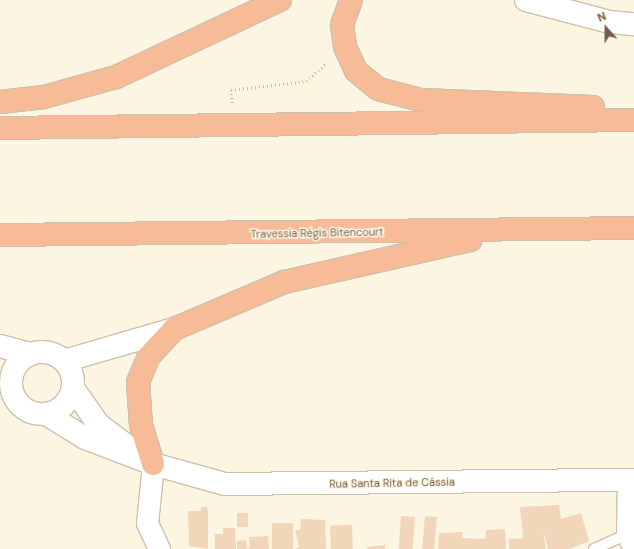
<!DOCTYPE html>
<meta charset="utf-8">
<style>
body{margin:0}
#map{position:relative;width:634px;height:549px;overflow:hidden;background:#fcf5e1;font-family:"DM Sans",sans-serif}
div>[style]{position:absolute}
.building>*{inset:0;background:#f2d6b9;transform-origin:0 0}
.path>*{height:2.5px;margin-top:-1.25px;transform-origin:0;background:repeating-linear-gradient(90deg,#d7ba9c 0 1px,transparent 0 4px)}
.roads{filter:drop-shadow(1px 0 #d0c0ab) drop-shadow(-1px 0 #d0c0ab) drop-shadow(0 1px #d0c0ab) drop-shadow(0 -1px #d0c0ab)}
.service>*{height:10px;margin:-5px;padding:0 5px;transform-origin:5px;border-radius:5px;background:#fff}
.minor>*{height:21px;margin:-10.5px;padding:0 10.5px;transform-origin:10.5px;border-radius:10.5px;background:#fff}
.tertiary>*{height:22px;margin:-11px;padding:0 11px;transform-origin:11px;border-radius:11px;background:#fff}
.tertiary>.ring{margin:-11px;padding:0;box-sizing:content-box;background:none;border:22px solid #fff;border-radius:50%}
.motorway>*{height:22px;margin:-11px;padding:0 11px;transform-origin:11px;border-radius:11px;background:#f8bb97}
span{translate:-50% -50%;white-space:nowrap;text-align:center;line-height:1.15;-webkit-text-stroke:3px #fff9e8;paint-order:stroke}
.street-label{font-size:11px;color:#745d48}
.north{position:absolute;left:586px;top:8px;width:40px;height:40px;-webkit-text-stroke:3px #fff9e8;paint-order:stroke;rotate:339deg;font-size:11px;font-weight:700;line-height:16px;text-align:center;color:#745d48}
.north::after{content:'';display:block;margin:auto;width:14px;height:18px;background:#745d48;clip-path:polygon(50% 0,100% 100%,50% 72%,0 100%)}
</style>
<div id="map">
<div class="building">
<i style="clip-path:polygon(559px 505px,561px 519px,581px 513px,589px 541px,570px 549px,548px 549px,543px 530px,546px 549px,509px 549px,509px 539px,523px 538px,520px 507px)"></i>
<i style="clip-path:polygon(201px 507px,207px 507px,208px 511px,208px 549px,189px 546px,188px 511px,201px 511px)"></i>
<i style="left:237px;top:513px;width:11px;height:14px"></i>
<i style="left:401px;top:516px;width:14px;height:33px;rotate:4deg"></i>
<i style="left:425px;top:516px;width:12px;height:33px;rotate:5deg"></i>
<i style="clip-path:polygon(301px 519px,325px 520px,326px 549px,295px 549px,299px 547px,295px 530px,300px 530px)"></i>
<i style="left:272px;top:523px;width:21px;height:26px"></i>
<i style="left:352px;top:525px;width:24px;height:22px;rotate:88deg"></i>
<i style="clip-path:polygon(223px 528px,235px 528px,236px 549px,215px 549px,215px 534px,223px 534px)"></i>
<i style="clip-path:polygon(505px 529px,506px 549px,438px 549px,439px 533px,462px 532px,462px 538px,486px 539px,486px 530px)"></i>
<i style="clip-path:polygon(268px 536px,269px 549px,237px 549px,237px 541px,246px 540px,247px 548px,250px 547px,249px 537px)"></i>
<i style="clip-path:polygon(385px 545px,385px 549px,367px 549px,367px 547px)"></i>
</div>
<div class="path">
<i style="left:232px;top:103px;width:13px;rotate:-94deg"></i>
<i style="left:231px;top:90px;width:76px;rotate:-6.8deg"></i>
<i style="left:306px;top:81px;width:28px;rotate:-41deg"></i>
</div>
<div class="roads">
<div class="service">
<i style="left:594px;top:549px;width:36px;rotate:-24deg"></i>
</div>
<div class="minor">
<i style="left:153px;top:464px;width:59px;rotate:95.8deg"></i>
<i style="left:147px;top:523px;width:29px;rotate:65deg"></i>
<i style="left:628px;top:480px;width:54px;rotate:91.1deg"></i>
<i style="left:627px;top:534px;width:17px;rotate:65deg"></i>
</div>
<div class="tertiary">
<i style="left:526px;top:0;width:86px;rotate:14.8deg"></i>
<i style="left:609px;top:22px;width:25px;rotate:5deg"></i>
<i style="left:0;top:346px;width:31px;rotate:15deg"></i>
<i class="ring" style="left:11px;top:352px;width:40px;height:40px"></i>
<i style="left:64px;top:361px;width:115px;rotate:-16.2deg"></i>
<i style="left:73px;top:388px;width:44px;rotate:55.2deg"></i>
<i style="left:98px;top:424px;width:39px;rotate:37deg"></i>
<i style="left:46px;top:414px;width:46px;rotate:31.6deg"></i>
<i style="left:85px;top:438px;width:73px;rotate:20.9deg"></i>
<i style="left:153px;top:464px;width:75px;rotate:15.5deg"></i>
<i style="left:225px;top:484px;width:409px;rotate:-0.6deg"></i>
</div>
<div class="motorway">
<i style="left:351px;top:0;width:27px;rotate:110deg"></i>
<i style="left:342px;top:25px;width:22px;rotate:82deg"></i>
<i style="left:345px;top:47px;width:26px;rotate:65deg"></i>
<i style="left:356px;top:71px;width:28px;rotate:39deg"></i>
<i style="left:378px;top:89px;width:44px;rotate:14.3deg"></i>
<i style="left:421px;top:100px;width:172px;rotate:2.3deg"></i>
<i style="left:0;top:102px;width:44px;rotate:-6.5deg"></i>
<i style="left:44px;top:97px;width:75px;rotate:-15.5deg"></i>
<i style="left:116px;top:77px;width:181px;rotate:-25.2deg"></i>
<i style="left:0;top:128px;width:634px;rotate:-0.72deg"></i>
<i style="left:0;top:235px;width:634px;rotate:-0.63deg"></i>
<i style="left:153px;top:464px;width:41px;rotate:-107.1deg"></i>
<i style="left:141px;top:425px;width:43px;rotate:-94deg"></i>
<i style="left:138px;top:382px;width:28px;rotate:-67deg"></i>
<i style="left:149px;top:356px;width:37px;rotate:-47deg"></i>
<i style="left:174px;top:329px;width:120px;rotate:-23.1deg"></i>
<i style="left:284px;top:282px;width:191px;rotate:-12.7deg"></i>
</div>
</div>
<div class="street-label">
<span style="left:317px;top:233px;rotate:-1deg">Travessia Régis Bitencourt</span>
<span style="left:392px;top:483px;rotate:-1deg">Rua Santa Rita de Cássia</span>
</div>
<div class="north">N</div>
</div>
